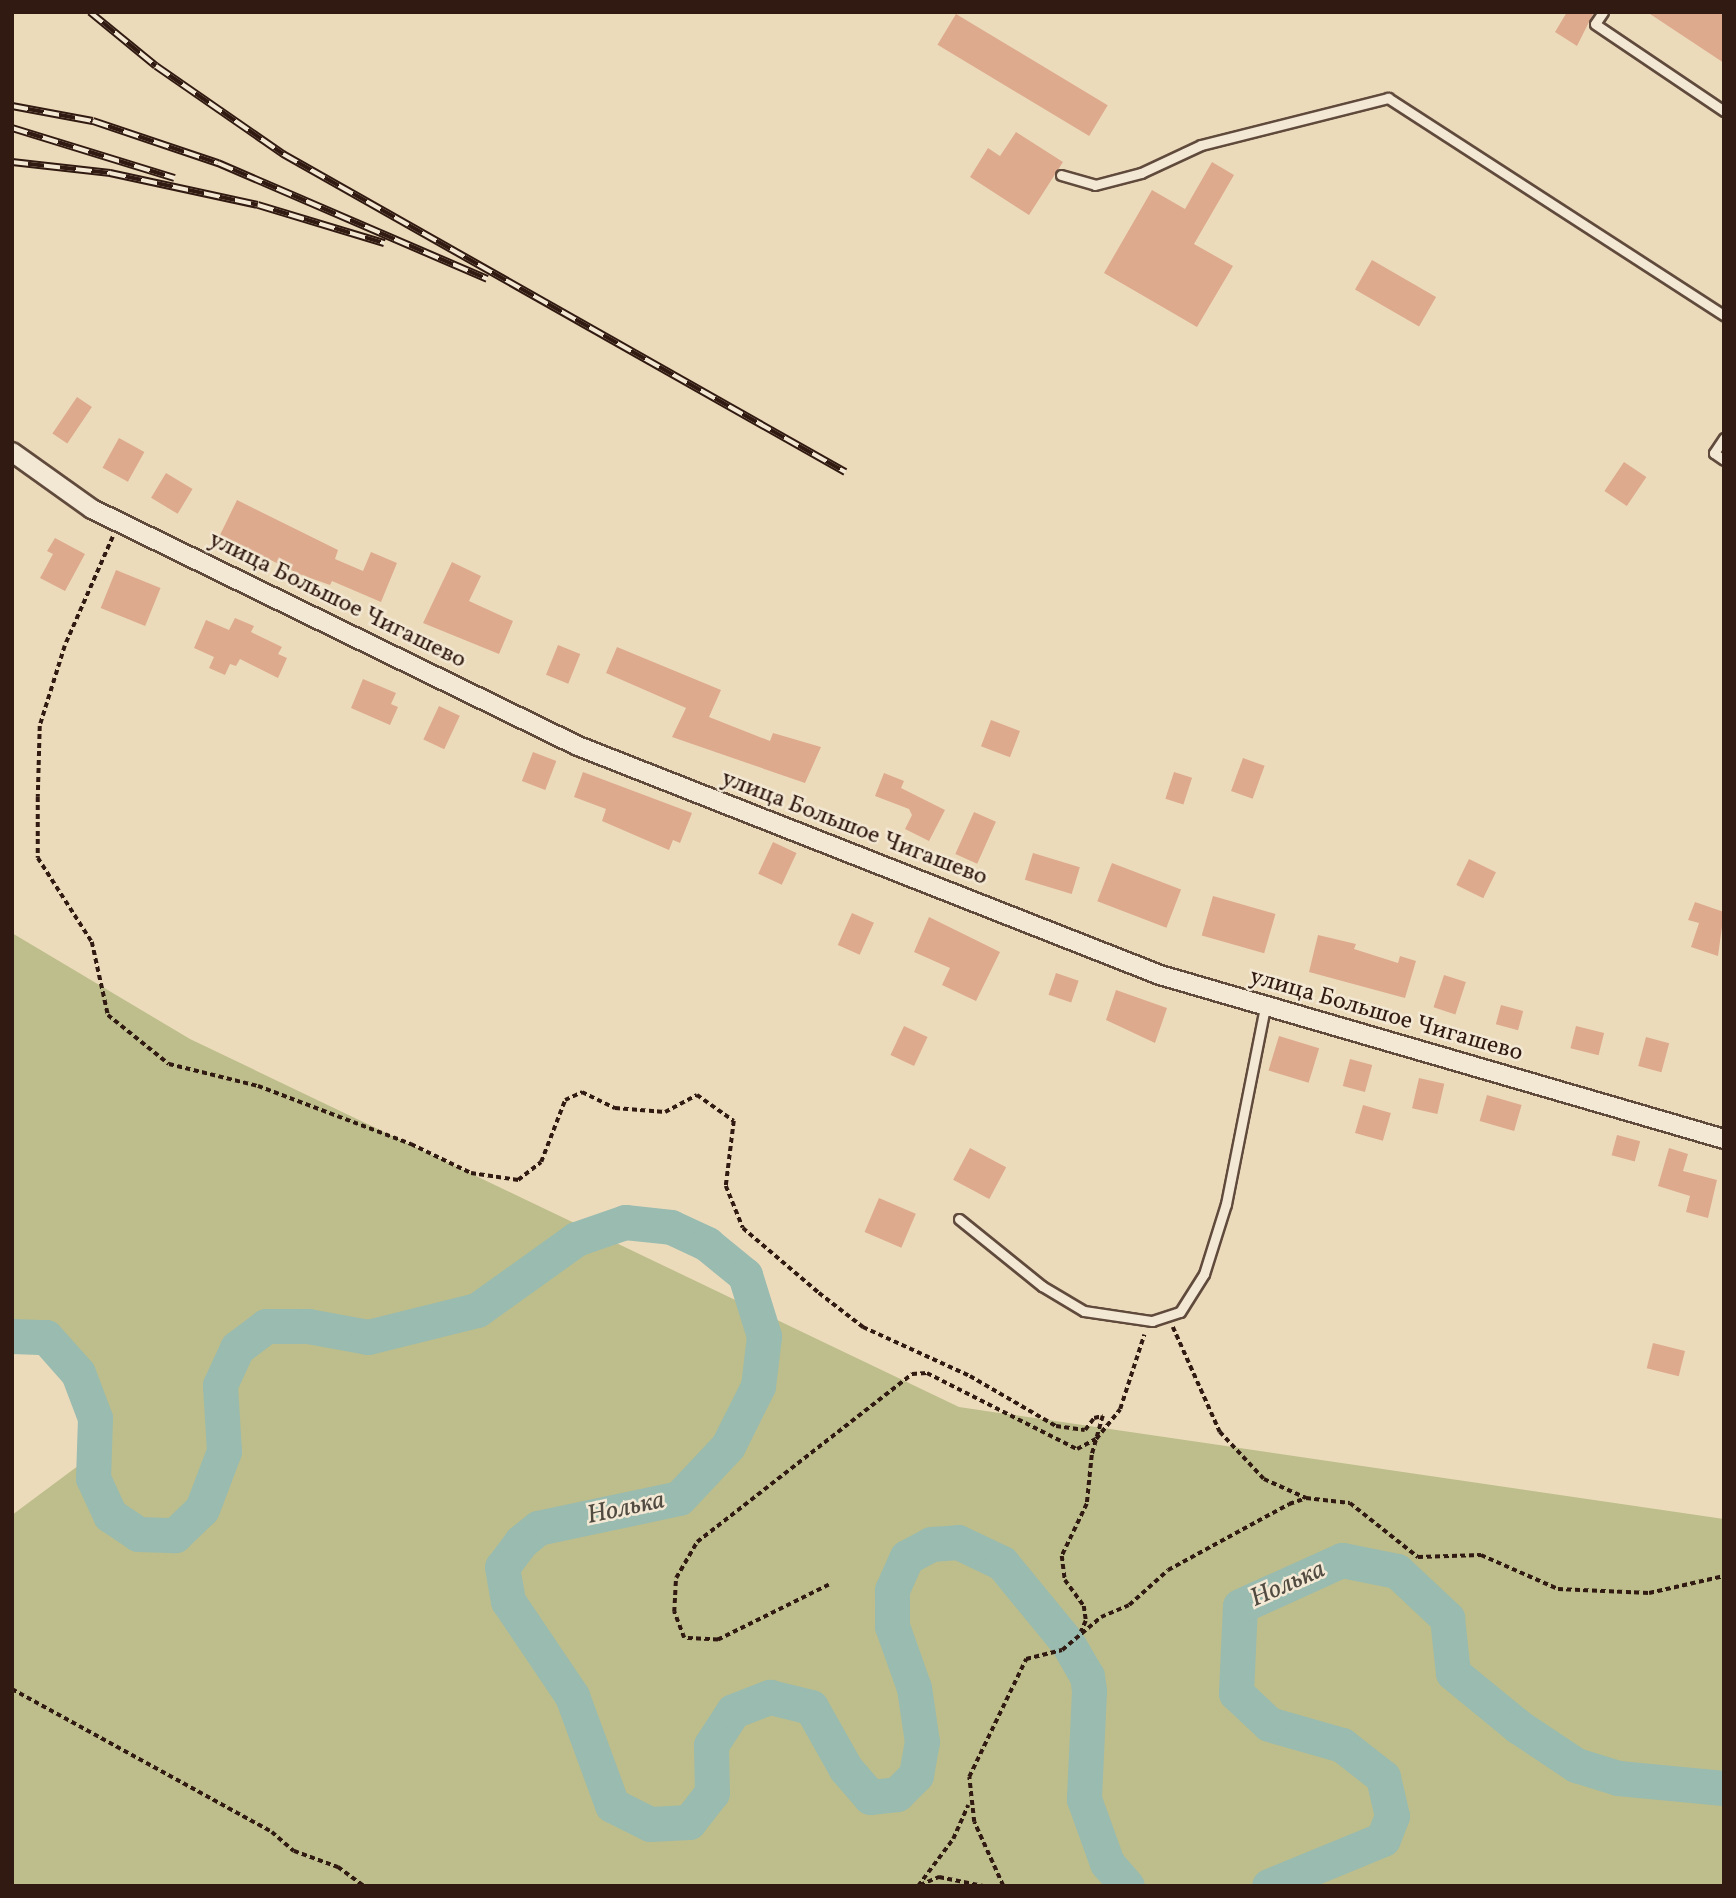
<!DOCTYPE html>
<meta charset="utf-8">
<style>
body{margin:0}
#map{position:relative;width:1736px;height:1898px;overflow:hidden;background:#ecdbbb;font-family:Vollkorn,serif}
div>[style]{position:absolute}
.green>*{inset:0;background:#bdbe8c}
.river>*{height:35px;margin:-17.5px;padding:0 17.5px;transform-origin:17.5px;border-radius:17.5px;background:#99bbb0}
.building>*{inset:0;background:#ddaa8d;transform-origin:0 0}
.path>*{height:3.5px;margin-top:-1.75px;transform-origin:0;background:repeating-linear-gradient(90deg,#311a11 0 5px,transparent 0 8.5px)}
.roads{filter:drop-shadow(2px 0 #604a3c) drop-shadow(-2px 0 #604a3c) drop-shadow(0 2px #604a3c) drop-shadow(0 -2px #604a3c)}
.lane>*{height:9px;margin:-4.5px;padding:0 4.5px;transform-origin:4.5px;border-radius:4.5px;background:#f3e8d3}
.street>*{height:18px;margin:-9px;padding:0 9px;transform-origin:9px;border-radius:9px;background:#f3e8d3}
.rail>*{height:8px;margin-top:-4px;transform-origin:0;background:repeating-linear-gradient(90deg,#f3e8d3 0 16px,#311a11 0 32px);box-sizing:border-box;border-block:2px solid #311a11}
span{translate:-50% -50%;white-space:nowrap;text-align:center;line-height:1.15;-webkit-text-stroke:5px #f3e8d3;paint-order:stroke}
.street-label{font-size:24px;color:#311a11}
.water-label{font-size:26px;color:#504a41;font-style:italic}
.frame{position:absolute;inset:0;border:14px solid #311a11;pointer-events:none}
</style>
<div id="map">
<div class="green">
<i style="clip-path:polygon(12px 933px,190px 1039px,959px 1407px,1724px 1519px,1724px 1886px,12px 1886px,12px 1515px,94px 1454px,95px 1418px,78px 1373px,47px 1337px,12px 1336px)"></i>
</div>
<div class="river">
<i style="left:12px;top:1336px;width:34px;rotate:2deg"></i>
<i style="left:46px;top:1337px;width:48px;rotate:48.4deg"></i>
<i style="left:78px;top:1373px;width:48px;rotate:69.3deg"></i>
<i style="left:95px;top:1418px;width:60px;rotate:91.9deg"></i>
<i style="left:93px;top:1478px;width:41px;rotate:65.3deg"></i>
<i style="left:110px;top:1515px;width:34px;rotate:34deg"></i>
<i style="left:138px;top:1534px;width:37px;rotate:2deg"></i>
<i style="left:175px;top:1535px;width:37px;rotate:-44deg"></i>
<i style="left:202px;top:1509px;width:62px;rotate:-69.2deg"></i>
<i style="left:224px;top:1451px;width:66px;rotate:-93.5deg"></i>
<i style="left:220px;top:1385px;width:41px;rotate:-65.3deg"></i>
<i style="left:237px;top:1348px;width:36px;rotate:-37deg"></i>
<i style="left:266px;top:1326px;width:42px"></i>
<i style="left:308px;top:1326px;width:61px;rotate:10.4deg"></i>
<i style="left:368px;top:1337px;width:112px;rotate:-13.9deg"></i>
<i style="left:477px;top:1310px;width:122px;rotate:-35.6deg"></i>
<i style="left:576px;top:1239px;width:52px;rotate:-19.1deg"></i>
<i style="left:625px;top:1222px;width:46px;rotate:6.2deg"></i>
<i style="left:671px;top:1227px;width:40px;rotate:25deg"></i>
<i style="left:707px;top:1244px;width:49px;rotate:39.2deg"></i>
<i style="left:745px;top:1275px;width:64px;rotate:72.7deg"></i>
<i style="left:764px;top:1336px;width:50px;rotate:96.8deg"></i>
<i style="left:758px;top:1386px;width:67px;rotate:116.6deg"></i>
<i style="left:728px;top:1446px;width:71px;rotate:133.3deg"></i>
<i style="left:679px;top:1498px;width:144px;rotate:168deg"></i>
<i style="left:538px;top:1528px;width:22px;rotate:141deg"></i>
<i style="left:521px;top:1542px;width:31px;rotate:127deg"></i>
<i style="left:502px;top:1567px;width:35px;rotate:80deg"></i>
<i style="left:508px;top:1601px;width:115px;rotate:56deg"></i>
<i style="left:572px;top:1696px;width:116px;rotate:69.8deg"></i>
<i style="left:612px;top:1805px;width:42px;rotate:26.6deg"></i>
<i style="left:650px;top:1824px;width:39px;rotate:-3deg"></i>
<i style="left:689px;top:1822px;width:37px;rotate:-52deg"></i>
<i style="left:712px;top:1793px;width:48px;rotate:-91.2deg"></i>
<i style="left:711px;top:1745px;width:40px;rotate:-57.1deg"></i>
<i style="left:733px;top:1711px;width:40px;rotate:-21deg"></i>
<i style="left:770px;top:1697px;width:42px;rotate:13.7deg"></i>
<i style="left:811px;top:1707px;width:71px;rotate:60.6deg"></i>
<i style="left:846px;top:1769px;width:37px;rotate:49deg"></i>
<i style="left:870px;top:1797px;width:27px;rotate:-6deg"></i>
<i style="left:897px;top:1794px;width:27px;rotate:-45deg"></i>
<i style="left:916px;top:1775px;width:34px;rotate:-80deg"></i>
<i style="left:922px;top:1742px;width:55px;rotate:-98.4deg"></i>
<i style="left:914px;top:1688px;width:66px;rotate:-109.5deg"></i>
<i style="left:892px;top:1626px;width:36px;rotate:-90deg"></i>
<i style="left:892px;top:1590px;width:36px;rotate:-66deg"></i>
<i style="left:907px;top:1557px;width:27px;rotate:-28deg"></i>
<i style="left:931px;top:1544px;width:27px;rotate:-4deg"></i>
<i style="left:958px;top:1542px;width:49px;rotate:25.5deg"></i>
<i style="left:1002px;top:1563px;width:102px;rotate:50.6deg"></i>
<i style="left:1070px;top:1647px;width:34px;rotate:60deg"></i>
<i style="left:1087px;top:1676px;width:15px;rotate:82deg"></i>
<i style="left:1089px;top:1691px;width:108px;rotate:92.7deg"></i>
<i style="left:1084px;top:1799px;width:68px;rotate:70.2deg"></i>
<i style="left:1107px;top:1863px;width:30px;rotate:49deg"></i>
<i style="left:1269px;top:1886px;width:123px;rotate:-22.4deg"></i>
<i style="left:1383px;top:1839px;width:25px;rotate:-69deg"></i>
<i style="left:1392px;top:1816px;width:40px;rotate:-103deg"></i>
<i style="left:1383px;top:1777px;width:52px;rotate:-142deg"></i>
<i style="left:1342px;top:1745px;width:76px;rotate:-164deg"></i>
<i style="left:1269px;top:1724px;width:45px;rotate:-136.8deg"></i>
<i style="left:1236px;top:1693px;width:87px;rotate:-87.4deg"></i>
<i style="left:1240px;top:1606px;width:112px;rotate:-24.3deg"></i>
<i style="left:1342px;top:1560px;width:56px;rotate:11.3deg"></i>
<i style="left:1397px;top:1571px;width:69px;rotate:43.2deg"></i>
<i style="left:1447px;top:1618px;width:55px;rotate:83.8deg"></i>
<i style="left:1453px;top:1673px;width:85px;rotate:39.3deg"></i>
<i style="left:1519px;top:1727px;width:69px;rotate:33.7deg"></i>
<i style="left:1576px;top:1765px;width:44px;rotate:17.2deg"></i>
<i style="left:1618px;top:1778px;width:106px;rotate:5.4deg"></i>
</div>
<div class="building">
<i style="clip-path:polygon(1567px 12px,1594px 12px,1577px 46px,1555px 32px)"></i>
<i style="clip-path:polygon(1647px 12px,1724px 12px,1724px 63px)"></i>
<i style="left:956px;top:14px;width:177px;height:36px;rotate:31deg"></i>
<i style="clip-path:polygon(1016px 132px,1063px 162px,1029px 215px,970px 177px,988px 148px,1000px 156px)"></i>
<i style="clip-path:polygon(1212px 162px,1234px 175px,1194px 244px,1233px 266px,1197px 327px,1104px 273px,1152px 190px,1185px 209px)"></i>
<i style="left:1372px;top:260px;width:74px;height:34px;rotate:30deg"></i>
<i style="left:77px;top:397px;width:18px;height:44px;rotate:34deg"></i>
<i style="left:119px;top:438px;width:29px;height:34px;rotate:29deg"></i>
<i style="left:1624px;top:462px;width:27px;height:35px;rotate:34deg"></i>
<i style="left:166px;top:473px;width:31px;height:29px;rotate:31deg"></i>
<i style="clip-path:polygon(237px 500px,338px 550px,335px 559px,363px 571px,371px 552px,397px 563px,381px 602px,332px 581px,330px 585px,299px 574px,220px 535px)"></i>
<i style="clip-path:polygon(55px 538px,85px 554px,65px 591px,40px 578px,53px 554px,47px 551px)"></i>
<i style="clip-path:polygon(452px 562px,481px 576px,469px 601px,513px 621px,499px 654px,423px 623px)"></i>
<i style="left:116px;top:570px;width:48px;height:41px;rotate:22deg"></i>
<i style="clip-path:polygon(235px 618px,254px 626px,251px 632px,282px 647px,278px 654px,287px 658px,278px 678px,240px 659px,236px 666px,230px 664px,225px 675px,209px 668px,214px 657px,194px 648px,206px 620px,229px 630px)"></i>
<i style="left:558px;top:645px;width:24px;height:32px;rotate:22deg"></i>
<i style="clip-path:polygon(617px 647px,721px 690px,709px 717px,770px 741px,773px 733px,821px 747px,805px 783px,672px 737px,686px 708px,606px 673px)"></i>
<i style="clip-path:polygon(363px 679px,396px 693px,391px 704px,398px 707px,390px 725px,351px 708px)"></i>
<i style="left:439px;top:706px;width:23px;height:37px;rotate:25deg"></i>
<i style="left:991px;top:720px;width:31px;height:28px;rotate:21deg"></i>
<i style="left:533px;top:752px;width:25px;height:31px;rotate:21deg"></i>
<i style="left:1243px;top:758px;width:23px;height:35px;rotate:20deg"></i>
<i style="clip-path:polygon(583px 772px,692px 813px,680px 843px,673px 840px,669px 850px,602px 821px,606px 809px,574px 797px)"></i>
<i style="left:1174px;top:772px;width:19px;height:28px;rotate:18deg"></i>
<i style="clip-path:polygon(884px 773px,904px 781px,901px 788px,945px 810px,929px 841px,905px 829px,912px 815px,909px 809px,875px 796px)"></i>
<i style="left:974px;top:812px;width:24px;height:46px;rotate:24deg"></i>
<i style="left:773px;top:842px;width:26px;height:35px;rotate:25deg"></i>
<i style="left:1033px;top:853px;width:49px;height:28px;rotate:17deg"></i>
<i style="left:1469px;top:859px;width:30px;height:29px;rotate:26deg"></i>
<i style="left:1112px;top:863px;width:74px;height:41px;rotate:21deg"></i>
<i style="left:1213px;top:896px;width:65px;height:41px;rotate:16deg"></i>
<i style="clip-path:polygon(1695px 902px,1724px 912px,1718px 956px,1691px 947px,1699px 923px,1688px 920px)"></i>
<i style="left:852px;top:913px;width:24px;height:35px;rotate:24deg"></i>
<i style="clip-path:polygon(929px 917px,1000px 952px,976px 1001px,942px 985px,950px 968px,914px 952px)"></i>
<i style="clip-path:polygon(1318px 935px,1356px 944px,1354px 949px,1398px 963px,1400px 956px,1416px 961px,1405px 998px,1309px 972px)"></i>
<i style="left:1056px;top:973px;width:24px;height:23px;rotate:19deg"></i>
<i style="left:1444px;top:975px;width:23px;height:34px;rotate:18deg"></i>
<i style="clip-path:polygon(1116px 990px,1167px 1008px,1155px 1043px,1106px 1020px)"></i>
<i style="left:1501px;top:1005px;width:23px;height:20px;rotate:15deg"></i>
<i style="left:904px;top:1026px;width:26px;height:32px;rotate:25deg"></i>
<i style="left:1576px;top:1026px;width:29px;height:23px;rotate:14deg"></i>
<i style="left:1279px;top:1036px;width:42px;height:36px;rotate:17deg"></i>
<i style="left:1646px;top:1037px;width:24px;height:30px;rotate:15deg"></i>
<i style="left:1350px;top:1059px;width:23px;height:28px;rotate:15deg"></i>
<i style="left:1419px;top:1078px;width:26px;height:31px;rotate:13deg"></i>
<i style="left:1487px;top:1095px;width:36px;height:27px;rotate:16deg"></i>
<i style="left:1363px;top:1105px;width:29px;height:29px;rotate:16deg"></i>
<i style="left:1617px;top:1135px;width:24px;height:21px;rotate:15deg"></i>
<i style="left:970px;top:1148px;width:41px;height:36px;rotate:28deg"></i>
<i style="clip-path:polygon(1669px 1148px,1688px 1154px,1683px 1171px,1717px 1180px,1708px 1218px,1686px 1212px,1690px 1196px,1658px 1186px)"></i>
<i style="left:879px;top:1198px;width:40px;height:37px;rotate:23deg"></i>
<i style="left:1653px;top:1343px;width:33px;height:26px;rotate:14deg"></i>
</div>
<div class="path">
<i style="left:113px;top:537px;width:119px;rotate:113.8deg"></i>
<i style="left:65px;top:646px;width:84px;rotate:107.4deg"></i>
<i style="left:40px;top:726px;width:71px;rotate:91.6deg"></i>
<i style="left:38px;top:797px;width:61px;rotate:90deg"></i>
<i style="left:38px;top:858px;width:100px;rotate:57.3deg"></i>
<i style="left:92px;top:942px;width:75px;rotate:77.6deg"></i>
<i style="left:108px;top:1015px;width:78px;rotate:38.8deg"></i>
<i style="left:169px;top:1064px;width:92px;rotate:13.9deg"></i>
<i style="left:258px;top:1086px;width:164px;rotate:20.8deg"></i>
<i style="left:411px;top:1144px;width:67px;rotate:25.8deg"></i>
<i style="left:471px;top:1173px;width:48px;rotate:8.5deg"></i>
<i style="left:518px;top:1180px;width:29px;rotate:-38deg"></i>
<i style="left:541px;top:1162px;width:66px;rotate:-68.8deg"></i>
<i style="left:565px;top:1100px;width:19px;rotate:-25deg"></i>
<i style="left:582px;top:1092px;width:37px;rotate:26deg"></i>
<i style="left:615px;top:1108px;width:50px;rotate:4.6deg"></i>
<i style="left:665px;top:1112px;width:36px;rotate:-28deg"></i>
<i style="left:697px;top:1095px;width:45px;rotate:35.1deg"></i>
<i style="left:734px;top:1121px;width:65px;rotate:97deg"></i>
<i style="left:726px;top:1186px;width:45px;rotate:68deg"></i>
<i style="left:743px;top:1228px;width:100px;rotate:40.5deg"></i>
<i style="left:819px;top:1293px;width:56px;rotate:37.7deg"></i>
<i style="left:863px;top:1327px;width:118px;rotate:24.6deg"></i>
<i style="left:970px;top:1376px;width:99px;rotate:30.2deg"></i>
<i style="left:1056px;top:1426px;width:29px;rotate:8deg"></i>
<i style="left:1085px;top:1430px;width:15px;rotate:-53deg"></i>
<i style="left:1094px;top:1418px;width:9px;rotate:-13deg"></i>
<i style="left:1103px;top:1416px;width:41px;rotate:105.8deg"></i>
<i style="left:1092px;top:1455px;width:49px;rotate:95.8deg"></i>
<i style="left:1087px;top:1504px;width:58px;rotate:115.7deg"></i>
<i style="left:1062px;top:1556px;width:24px;rotate:83deg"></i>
<i style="left:1065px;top:1580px;width:32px;rotate:54deg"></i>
<i style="left:1084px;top:1606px;width:15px;rotate:82deg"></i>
<i style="left:1086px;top:1621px;width:12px;rotate:114deg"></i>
<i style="left:1173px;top:1327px;width:115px;rotate:65.9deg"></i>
<i style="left:1220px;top:1432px;width:64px;rotate:46.9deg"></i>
<i style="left:1264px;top:1479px;width:46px;rotate:24.3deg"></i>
<i style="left:829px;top:1585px;width:124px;rotate:153.6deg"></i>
<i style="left:718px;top:1640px;width:34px;rotate:-177deg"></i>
<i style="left:684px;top:1638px;width:28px;rotate:-111deg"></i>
<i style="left:674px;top:1612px;width:34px;rotate:-87deg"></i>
<i style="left:676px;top:1578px;width:42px;rotate:-59.7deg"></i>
<i style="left:697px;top:1542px;width:273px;rotate:-38deg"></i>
<i style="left:912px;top:1374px;width:15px;rotate:-4deg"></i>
<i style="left:927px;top:1373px;width:168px;rotate:26.9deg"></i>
<i style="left:1077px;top:1449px;width:21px;rotate:-28deg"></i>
<i style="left:1096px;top:1439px;width:38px;rotate:-51deg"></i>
<i style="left:1120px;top:1409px;width:78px;rotate:-72deg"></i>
<i style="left:12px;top:1689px;width:297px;rotate:28.8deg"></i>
<i style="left:272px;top:1832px;width:29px;rotate:41deg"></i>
<i style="left:294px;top:1851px;width:47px;rotate:20deg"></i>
<i style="left:338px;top:1867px;width:32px;rotate:36deg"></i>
<i style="left:920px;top:1885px;width:21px;rotate:-23deg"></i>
<i style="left:939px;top:1877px;width:45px;rotate:11.6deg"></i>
<i style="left:313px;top:1886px;width:17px"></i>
<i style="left:918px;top:1886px;width:59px;rotate:-53.3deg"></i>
<i style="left:953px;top:1839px;width:37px;rotate:-66deg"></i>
<i style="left:1003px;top:1886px;width:70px;rotate:-114.4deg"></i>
<i style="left:974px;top:1822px;width:45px;rotate:-96.3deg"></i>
<i style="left:969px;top:1777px;width:131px;rotate:-64.2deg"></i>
<i style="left:1026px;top:1659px;width:37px;rotate:-14deg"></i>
<i style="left:1062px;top:1650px;width:51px;rotate:-40.2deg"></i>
<i style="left:1101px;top:1617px;width:30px;rotate:-23deg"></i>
<i style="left:1129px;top:1605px;width:52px;rotate:-41.9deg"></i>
<i style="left:1168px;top:1570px;width:138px;rotate:-28.6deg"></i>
<i style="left:1289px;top:1504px;width:18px;rotate:-19deg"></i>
<i style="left:1306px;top:1498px;width:44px;rotate:6.5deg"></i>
<i style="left:1350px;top:1503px;width:87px;rotate:38.5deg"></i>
<i style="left:1418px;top:1557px;width:63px;rotate:-1.8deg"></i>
<i style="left:1481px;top:1555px;width:84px;rotate:23.8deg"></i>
<i style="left:1558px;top:1589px;width:91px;rotate:2.5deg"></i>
<i style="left:1649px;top:1593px;width:77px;rotate:-12.8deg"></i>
</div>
<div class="roads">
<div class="lane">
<i style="left:1603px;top:12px;width:14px;rotate:124deg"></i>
<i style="left:1595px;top:24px;width:156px;rotate:34deg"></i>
<i style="left:1061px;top:175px;width:35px;rotate:16deg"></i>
<i style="left:1095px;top:185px;width:48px;rotate:-14.6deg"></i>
<i style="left:1141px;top:173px;width:66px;rotate:-25deg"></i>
<i style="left:1201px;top:145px;width:193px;rotate:-14.1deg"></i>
<i style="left:1388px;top:98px;width:400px;rotate:32.9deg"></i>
<i style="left:1724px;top:438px;width:18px;rotate:124deg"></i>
<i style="left:1714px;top:453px;width:12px;rotate:35deg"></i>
<i style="left:959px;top:1219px;width:107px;rotate:38.9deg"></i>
<i style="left:1042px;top:1286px;width:49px;rotate:30.8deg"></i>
<i style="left:1084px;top:1311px;width:69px;rotate:8.4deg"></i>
<i style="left:1152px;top:1321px;width:29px;rotate:-18deg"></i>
<i style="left:1180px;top:1312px;width:45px;rotate:-57.7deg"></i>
<i style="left:1204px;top:1274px;width:73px;rotate:-72.6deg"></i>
<i style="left:1226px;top:1204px;width:201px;rotate:-78.8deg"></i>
</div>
<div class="street">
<i style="left:12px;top:452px;width:98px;rotate:35.5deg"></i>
<i style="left:92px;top:509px;width:541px;rotate:26deg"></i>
<i style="left:578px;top:746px;width:625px;rotate:21.48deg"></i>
<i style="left:1160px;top:975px;width:587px;rotate:16.21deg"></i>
</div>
</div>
<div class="rail">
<i style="left:90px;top:12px;width:85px;rotate:39.3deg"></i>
<i style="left:156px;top:66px;width:155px;rotate:34.7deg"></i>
<i style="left:283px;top:154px;width:646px;rotate:29.5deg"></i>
<i style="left:12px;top:106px;width:82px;rotate:10.5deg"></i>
<i style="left:93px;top:121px;width:132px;rotate:18.6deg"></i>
<i style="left:218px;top:163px;width:293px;rotate:23.3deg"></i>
<i style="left:12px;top:128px;width:170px;rotate:17.1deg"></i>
<i style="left:12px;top:162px;width:99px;rotate:6.4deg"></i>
<i style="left:110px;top:173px;width:151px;rotate:12.2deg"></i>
<i style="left:258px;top:205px;width:132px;rotate:16.8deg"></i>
</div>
<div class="street-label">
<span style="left:337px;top:601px;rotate:26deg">улица Большое Чигашево</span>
<span style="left:854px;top:829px;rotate:21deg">улица Большое Чигашево</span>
<span style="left:1386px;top:1016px;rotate:16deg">улица Большое Чигашево</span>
</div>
<div class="water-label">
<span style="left:626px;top:1509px;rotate:-12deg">Нолька</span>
<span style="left:1288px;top:1585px;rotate:-24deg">Нолька</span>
</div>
<div class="frame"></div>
</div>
